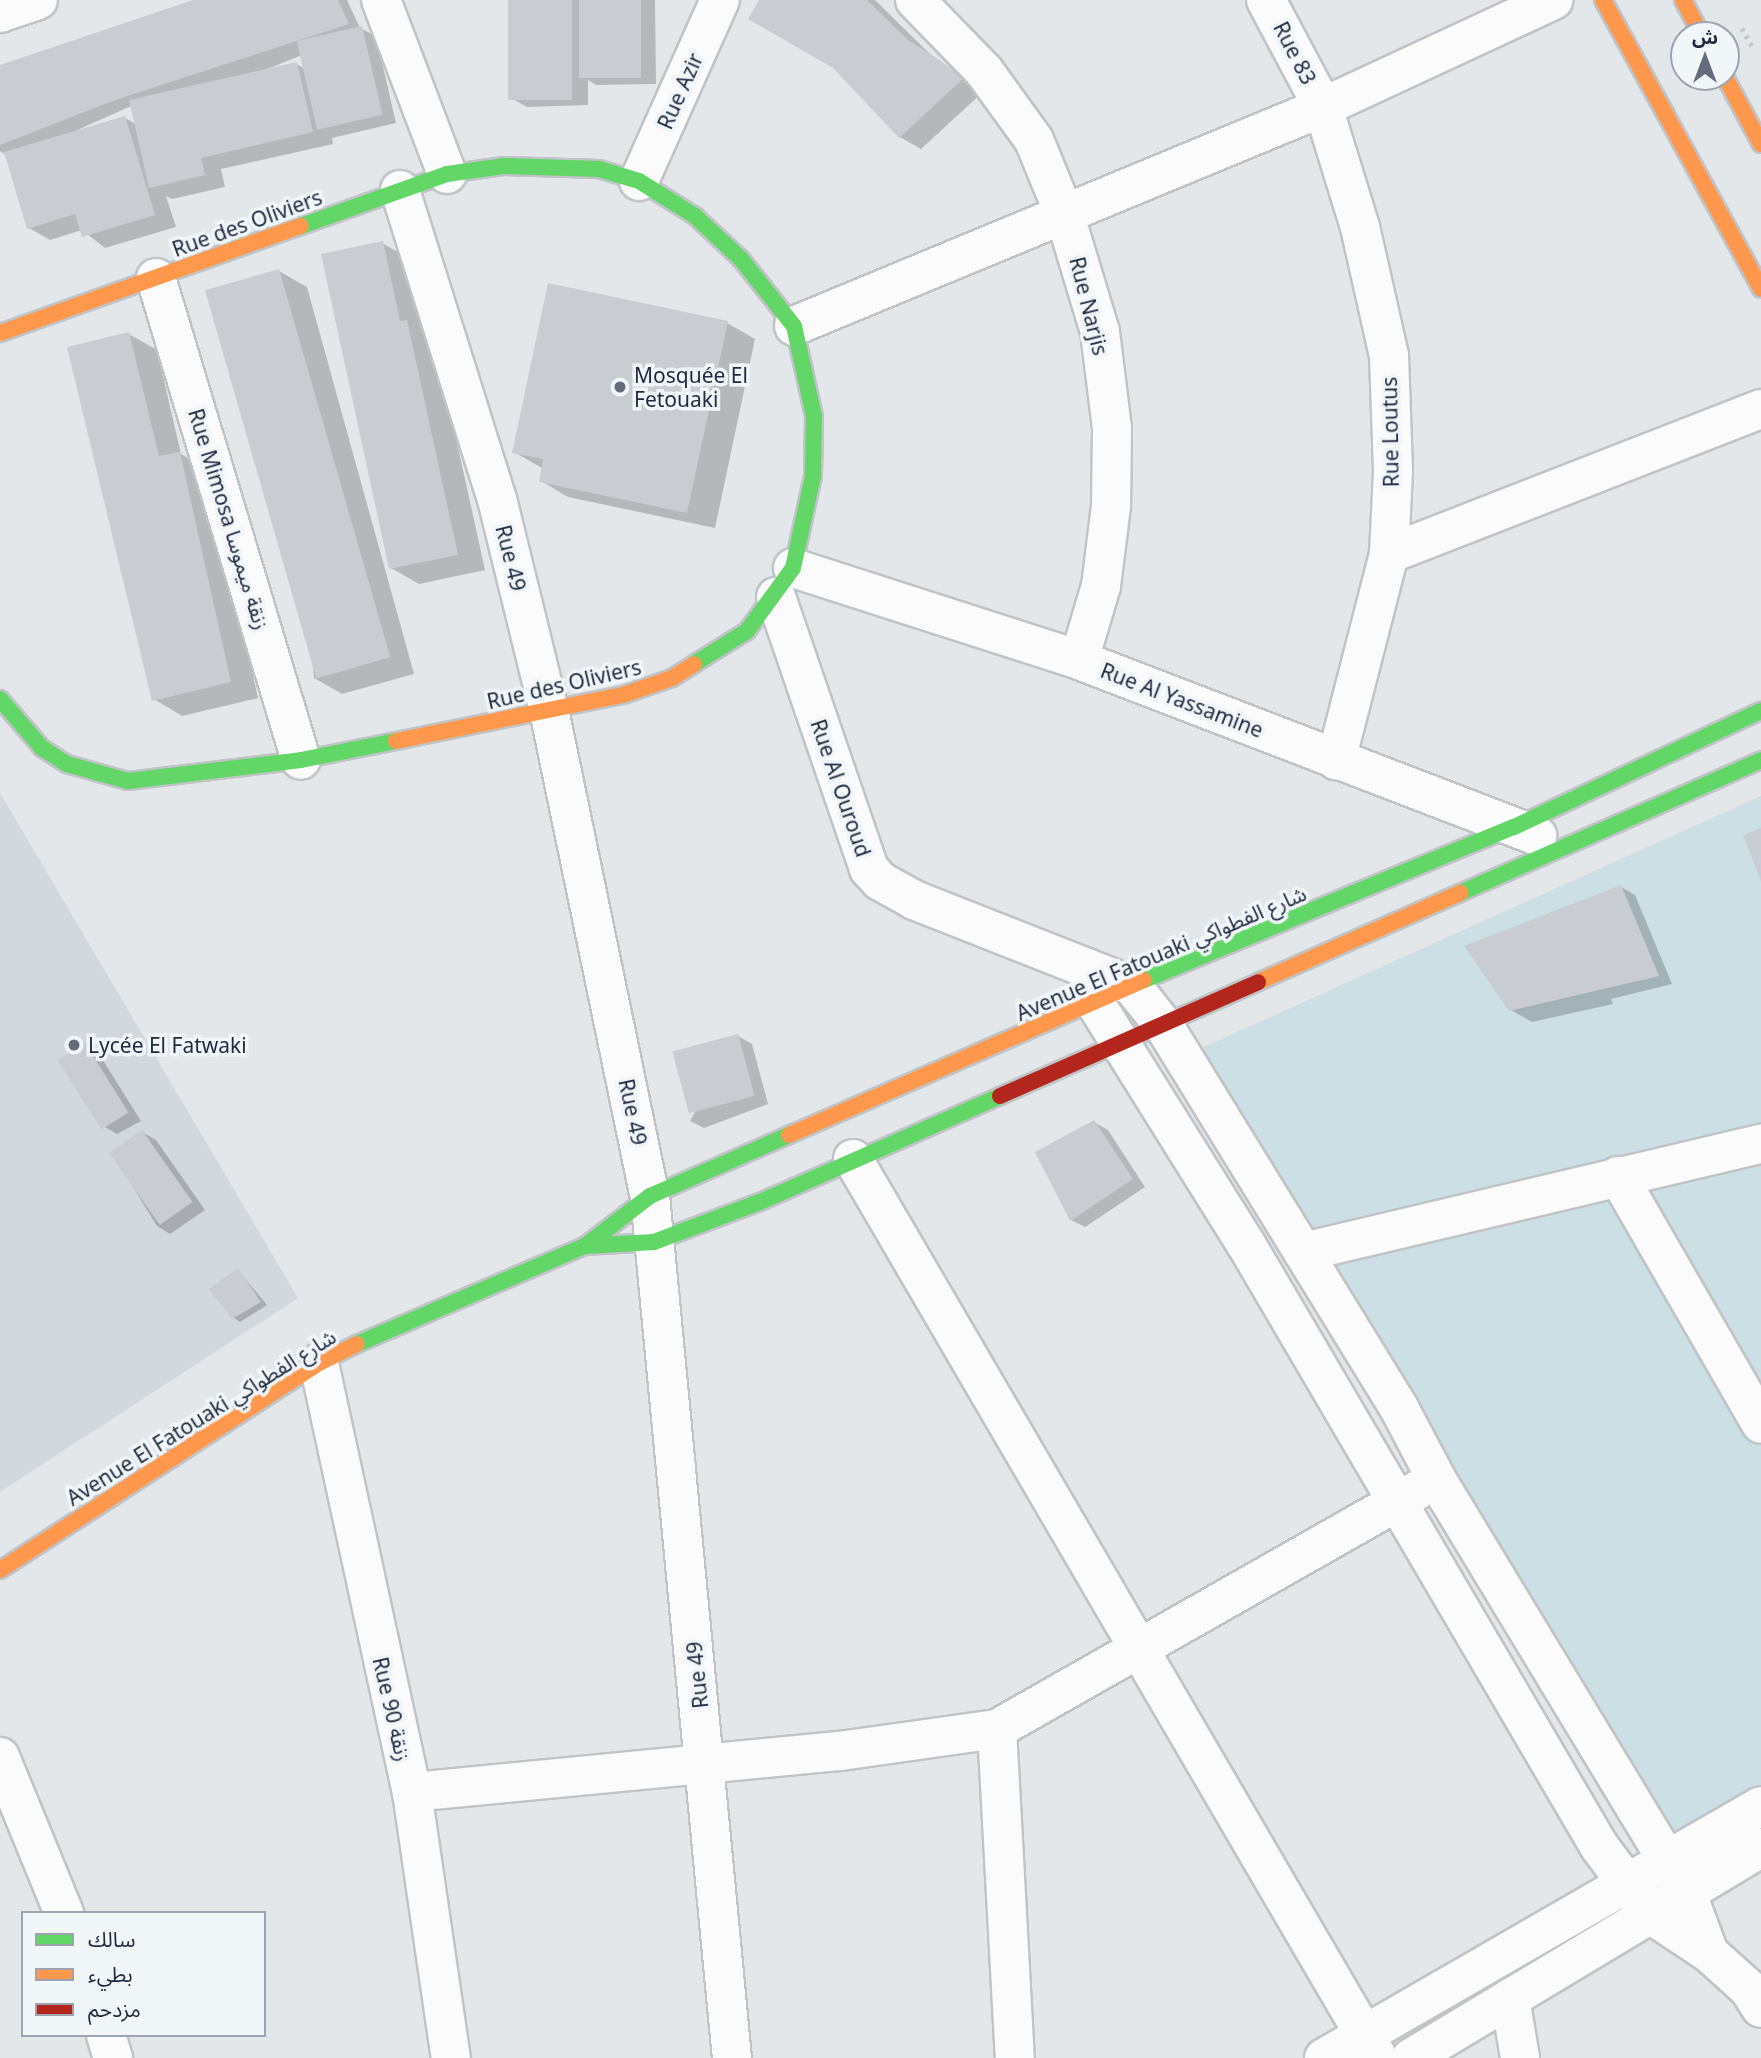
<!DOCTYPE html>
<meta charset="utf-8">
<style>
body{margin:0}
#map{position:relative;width:1761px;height:2058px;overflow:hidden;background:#e3e7ea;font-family:"Noto Sans","Noto Sans Arabic",sans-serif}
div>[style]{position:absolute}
.built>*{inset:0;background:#d2d8dd}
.green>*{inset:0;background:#cbdfe4}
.shadow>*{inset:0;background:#0003}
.building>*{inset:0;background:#c9cdd1;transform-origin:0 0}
.path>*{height:4.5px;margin-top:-2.25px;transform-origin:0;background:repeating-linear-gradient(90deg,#c4c7cd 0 3.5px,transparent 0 8.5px)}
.roads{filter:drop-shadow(2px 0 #c0c4c7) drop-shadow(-2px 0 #c0c4c7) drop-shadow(0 2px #c0c4c7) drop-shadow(0 -2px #c0c4c7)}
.street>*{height:38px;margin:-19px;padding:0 19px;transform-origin:19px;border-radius:19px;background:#fbfbfc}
.fast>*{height:16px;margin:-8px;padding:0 8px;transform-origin:8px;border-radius:8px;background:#63d668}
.slow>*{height:16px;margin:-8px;padding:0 8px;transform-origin:8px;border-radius:8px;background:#ff974d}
.jam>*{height:16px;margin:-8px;padding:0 8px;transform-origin:8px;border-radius:8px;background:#b3261e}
.dots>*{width:19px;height:19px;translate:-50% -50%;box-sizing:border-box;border:4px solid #f1f6f9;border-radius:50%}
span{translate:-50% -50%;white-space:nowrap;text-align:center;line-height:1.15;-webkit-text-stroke:7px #f1f6f9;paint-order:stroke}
.street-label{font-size:21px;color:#1f2a3f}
.poi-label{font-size:21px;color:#1f2a3f}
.left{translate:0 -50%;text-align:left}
.legend{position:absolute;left:21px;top:1911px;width:245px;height:126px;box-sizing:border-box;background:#f1f6f9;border:2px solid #9da4af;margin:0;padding:9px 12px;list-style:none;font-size:21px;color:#1f2a3f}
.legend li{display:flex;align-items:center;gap:14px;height:35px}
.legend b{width:35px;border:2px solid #9da4af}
.north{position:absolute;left:1670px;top:21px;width:70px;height:70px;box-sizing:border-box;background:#f1f6f9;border:2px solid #9da4af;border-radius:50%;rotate:0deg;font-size:19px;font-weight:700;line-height:28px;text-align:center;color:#1f2a3f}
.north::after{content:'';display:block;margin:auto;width:24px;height:32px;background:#646c7b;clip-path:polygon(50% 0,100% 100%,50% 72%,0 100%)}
</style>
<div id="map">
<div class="built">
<i style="clip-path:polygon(0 793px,298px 1298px,0 1492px)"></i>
</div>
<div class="green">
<i style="clip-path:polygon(1761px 796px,1761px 1792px,1662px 1852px,1186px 1055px)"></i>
</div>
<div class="shadow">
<i style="clip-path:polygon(evenodd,199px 0,347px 0,360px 28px,376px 36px,396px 123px,332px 138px,333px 144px,221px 169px,225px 187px,172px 199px,166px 196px,176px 227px,105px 248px,82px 230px,50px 240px,29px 228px,7px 156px,0 151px,0 67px,199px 0,302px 55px,306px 69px,296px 64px,263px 71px,302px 55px,199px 0,131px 106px,136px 124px,125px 118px,62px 137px,131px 106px)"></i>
<i style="clip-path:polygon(510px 0,655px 0,656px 84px,596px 85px,588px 80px,588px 105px,527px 107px,513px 99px)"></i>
<i style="clip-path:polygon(761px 0,875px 0,930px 54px,984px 91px,921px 149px,900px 137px,835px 66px)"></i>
<i style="clip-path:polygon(382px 243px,410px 259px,434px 338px,485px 570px,419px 584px,391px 568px)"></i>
<i style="clip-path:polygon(279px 271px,307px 287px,414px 674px,342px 694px,314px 678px)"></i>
<i style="clip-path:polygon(727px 323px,755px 339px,715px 528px,568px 497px,541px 481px,542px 468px,514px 452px)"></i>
<i style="clip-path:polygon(129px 334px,157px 350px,181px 454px,208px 470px,258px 698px,182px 716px,154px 699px)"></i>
<i style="clip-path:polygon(1621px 887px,1635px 895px,1672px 984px,1611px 999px,1613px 1004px,1532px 1022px,1511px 1010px)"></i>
<i style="clip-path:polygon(738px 1036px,752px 1044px,768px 1104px,704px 1128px,690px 1121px)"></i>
<i style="clip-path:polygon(85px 1045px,99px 1054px,141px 1121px,117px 1134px,103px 1126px)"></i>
<i style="clip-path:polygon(1094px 1122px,1108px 1130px,1145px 1187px,1085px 1227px,1071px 1220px)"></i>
<i style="clip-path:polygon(142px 1132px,156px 1140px,205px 1210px,170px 1234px,157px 1226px,112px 1153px)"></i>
<i style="clip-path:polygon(238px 1270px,267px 1305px,240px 1322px,234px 1318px)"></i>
</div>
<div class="building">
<i style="clip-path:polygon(193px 0,338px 0,349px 24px,115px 100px,0 145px,0 65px)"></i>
<i style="left:508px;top:0;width:64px;height:100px"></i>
<i style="left:579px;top:0;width:62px;height:78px"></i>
<i style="clip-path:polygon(759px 0,867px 0,908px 40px,965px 77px,899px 138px,833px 68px,748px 19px)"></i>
<i style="left:362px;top:26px;width:91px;height:67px;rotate:77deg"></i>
<i style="clip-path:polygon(297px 62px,313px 132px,201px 158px,205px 175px,149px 188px,129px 100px)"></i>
<i style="clip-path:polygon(125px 116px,155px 215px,82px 237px,75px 214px,27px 229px,4px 152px)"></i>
<i style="clip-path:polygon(383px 241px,400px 321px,407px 320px,458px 555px,389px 569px,321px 254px)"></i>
<i style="left:279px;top:269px;width:404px;height:77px;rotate:74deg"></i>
<i style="clip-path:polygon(548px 283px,728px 321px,687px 513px,539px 482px,543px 459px,512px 453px)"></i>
<i style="clip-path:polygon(129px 332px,159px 456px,180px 452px,231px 682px,152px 701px,67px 347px)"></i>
<i style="clip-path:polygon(1761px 828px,1761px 881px,1743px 835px)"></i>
<i style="clip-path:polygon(1621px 885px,1659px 976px,1509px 1011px,1464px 946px)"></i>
<i style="left:738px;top:1034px;width:64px;height:68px;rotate:75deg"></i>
<i style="left:85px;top:1043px;width:82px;height:32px;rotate:58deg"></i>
<i style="clip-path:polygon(1094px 1120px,1133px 1179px,1070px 1221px,1035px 1152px)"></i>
<i style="left:142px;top:1130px;width:88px;height:40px;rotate:55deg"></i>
<i style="clip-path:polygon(238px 1268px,261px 1302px,232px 1319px,209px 1289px)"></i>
</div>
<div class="path">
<i style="left:1742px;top:28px;width:23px;rotate:61deg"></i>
</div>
<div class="roads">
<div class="street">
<i style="left:381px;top:0;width:186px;rotate:69.2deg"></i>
<i style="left:915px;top:0;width:99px;rotate:45.8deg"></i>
<i style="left:984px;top:71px;width:85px;rotate:54.1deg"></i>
<i style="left:1034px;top:140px;width:82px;rotate:67.8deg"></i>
<i style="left:1065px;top:216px;width:121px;rotate:73.2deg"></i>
<i style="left:1100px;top:332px;width:97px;rotate:82.9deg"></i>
<i style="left:1112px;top:428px;width:78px;rotate:90.7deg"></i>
<i style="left:1111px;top:506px;width:81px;rotate:97.1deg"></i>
<i style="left:1101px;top:586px;width:77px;rotate:106.6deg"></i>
<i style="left:1266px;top:0;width:121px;rotate:62deg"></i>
<i style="left:1323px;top:107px;width:126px;rotate:72.9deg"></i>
<i style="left:1360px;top:227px;width:132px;rotate:77.3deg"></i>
<i style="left:1389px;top:356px;width:116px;rotate:88deg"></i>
<i style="left:1393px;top:472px;width:82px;rotate:92.8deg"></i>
<i style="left:1389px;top:554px;width:213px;rotate:104.4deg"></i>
<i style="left:0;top:13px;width:40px;rotate:-18.9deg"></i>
<i style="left:639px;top:181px;width:198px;rotate:-65.9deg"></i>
<i style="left:400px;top:190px;width:324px;rotate:72.6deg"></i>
<i style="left:497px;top:499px;width:217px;rotate:76.2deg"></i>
<i style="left:549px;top:710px;width:496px;rotate:78.3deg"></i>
<i style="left:650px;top:1196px;width:866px;rotate:84.57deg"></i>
<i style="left:156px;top:278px;width:503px;rotate:73.26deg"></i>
<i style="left:794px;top:326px;width:573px;rotate:-22.49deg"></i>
<i style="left:1323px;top:107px;width:254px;rotate:-24.9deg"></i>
<i style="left:1389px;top:554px;width:399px;rotate:-21.3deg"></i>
<i style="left:793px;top:568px;width:300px;rotate:17.8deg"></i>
<i style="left:1079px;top:660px;width:491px;rotate:21deg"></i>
<i style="left:776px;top:597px;width:287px;rotate:71.1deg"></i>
<i style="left:869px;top:869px;width:16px;rotate:47deg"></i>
<i style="left:880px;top:881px;width:39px;rotate:29deg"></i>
<i style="left:914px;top:900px;width:234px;rotate:21.5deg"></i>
<i style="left:1132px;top:986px;width:51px;rotate:51.3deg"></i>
<i style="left:1164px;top:1026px;width:448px;rotate:58.4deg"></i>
<i style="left:1399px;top:1408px;width:81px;rotate:62.2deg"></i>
<i style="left:1437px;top:1480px;width:481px;rotate:58.8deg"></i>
<i style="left:1686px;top:1891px;width:66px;rotate:69.6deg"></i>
<i style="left:1087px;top:968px;width:34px;rotate:78deg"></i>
<i style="left:1094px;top:1001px;width:287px;rotate:58deg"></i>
<i style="left:1246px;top:1244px;width:698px;rotate:59.61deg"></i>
<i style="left:1599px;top:1846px;width:85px;rotate:53.1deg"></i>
<i style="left:1650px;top:1914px;width:71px;rotate:33.5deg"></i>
<i style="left:1709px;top:1953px;width:54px;rotate:42deg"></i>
<i style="left:1749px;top:1989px;width:22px;rotate:58deg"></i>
<i style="left:853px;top:1159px;width:1041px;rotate:59.72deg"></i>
<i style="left:1618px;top:1176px;width:286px;rotate:60deg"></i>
<i style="left:1303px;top:1252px;width:471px;rotate:-13.3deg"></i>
<i style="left:319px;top:1363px;width:439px;rotate:77.8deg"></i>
<i style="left:412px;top:1792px;width:269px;rotate:81.7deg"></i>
<i style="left:997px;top:1729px;width:329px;rotate:86.9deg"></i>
<i style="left:0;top:1757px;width:169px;rotate:67.7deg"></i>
<i style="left:412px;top:1792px;width:430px;rotate:-5.5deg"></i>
<i style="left:840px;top:1751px;width:159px;rotate:-8deg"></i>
<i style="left:997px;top:1729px;width:483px;rotate:-29.6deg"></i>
<i style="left:1510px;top:1998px;width:61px;rotate:80.5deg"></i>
<i style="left:106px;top:2035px;width:24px;rotate:73deg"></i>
<i style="left:1324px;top:2058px;width:504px;rotate:-29.97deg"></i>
<i style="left:1411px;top:2058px;width:408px;rotate:-31deg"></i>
</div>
<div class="fast">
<i style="left:301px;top:226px;width:155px;rotate:-19.6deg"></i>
<i style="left:447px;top:174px;width:58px;rotate:-8deg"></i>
<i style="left:504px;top:166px;width:95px;rotate:1.8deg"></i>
<i style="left:599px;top:169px;width:42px;rotate:16.7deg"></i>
<i style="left:639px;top:181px;width:66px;rotate:32deg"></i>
<i style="left:695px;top:216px;width:63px;rotate:43.1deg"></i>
<i style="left:741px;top:259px;width:85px;rotate:51.7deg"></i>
<i style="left:794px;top:326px;width:92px;rotate:77.5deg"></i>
<i style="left:814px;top:416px;width:60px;rotate:91deg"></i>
<i style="left:813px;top:476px;width:94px;rotate:102.3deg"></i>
<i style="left:793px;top:568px;width:78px;rotate:126.1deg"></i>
<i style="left:747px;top:631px;width:62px;rotate:148.1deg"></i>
<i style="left:0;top:699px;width:65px;rotate:49.4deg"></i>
<i style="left:42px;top:748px;width:30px;rotate:33deg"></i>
<i style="left:67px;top:764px;width:63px;rotate:15.6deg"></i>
<i style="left:128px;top:781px;width:174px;rotate:-6.9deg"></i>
<i style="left:301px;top:760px;width:97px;rotate:-11.3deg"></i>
<i style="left:1460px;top:893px;width:329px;rotate:-23.8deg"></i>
<i style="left:1144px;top:980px;width:400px;rotate:-22.5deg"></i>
<i style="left:1514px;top:827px;width:273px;rotate:-25.2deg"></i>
<i style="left:585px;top:1246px;width:69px;rotate:-3.3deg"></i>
<i style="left:654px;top:1242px;width:113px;rotate:-20.7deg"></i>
<i style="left:760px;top:1202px;width:262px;rotate:-23.8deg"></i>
<i style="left:357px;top:1344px;width:248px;rotate:-23.3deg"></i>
<i style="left:585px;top:1246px;width:82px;rotate:-37.6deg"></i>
<i style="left:650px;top:1196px;width:152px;rotate:-23.7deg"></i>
</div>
<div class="slow">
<i style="left:1603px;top:0;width:329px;rotate:61.3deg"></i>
<i style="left:1683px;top:0;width:40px;rotate:62deg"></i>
<i style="left:1725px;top:77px;width:76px;rotate:61.8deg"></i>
<i style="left:0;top:333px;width:319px;rotate:-19.6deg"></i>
<i style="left:396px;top:741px;width:232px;rotate:-11.5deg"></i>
<i style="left:623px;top:695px;width:52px;rotate:-19.1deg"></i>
<i style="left:672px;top:678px;width:26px;rotate:-32deg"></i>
<i style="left:1258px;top:982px;width:221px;rotate:-23.8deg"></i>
<i style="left:789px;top:1135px;width:387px;rotate:-23.6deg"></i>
<i style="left:0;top:1570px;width:380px;rotate:-33deg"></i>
<i style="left:319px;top:1363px;width:42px;rotate:-26.6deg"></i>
</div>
<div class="jam">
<i style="left:1000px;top:1096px;width:282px;rotate:-23.8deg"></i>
</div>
</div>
<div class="dots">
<i style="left:620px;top:387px;background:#646c7b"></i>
<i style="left:74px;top:1045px;background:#646c7b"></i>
</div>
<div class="street-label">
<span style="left:1295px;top:53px;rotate:63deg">Rue 83</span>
<span style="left:680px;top:91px;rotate:-66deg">Rue Azir</span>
<span style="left:247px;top:223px;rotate:-20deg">Rue des Oliviers</span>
<span style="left:1089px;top:306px;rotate:76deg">Rue Narjis</span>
<span style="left:1390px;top:432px;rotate:-91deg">Rue Loutus</span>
<span style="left:229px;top:519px;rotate:73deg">Rue Mimosa زنقة ميموسا</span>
<span style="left:511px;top:558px;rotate:76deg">Rue 49</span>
<span style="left:564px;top:684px;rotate:-13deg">Rue des Oliviers</span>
<span style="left:1182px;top:700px;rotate:21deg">Rue Al Yassamine</span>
<span style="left:841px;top:788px;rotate:71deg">Rue Al Ouroud</span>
<span style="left:1161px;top:953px;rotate:-23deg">Avenue El Fatouaki شارع الفطواكي</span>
<span style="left:633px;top:1112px;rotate:78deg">Rue 49</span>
<span style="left:201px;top:1417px;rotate:-32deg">Avenue El Fatouaki شارع الفطواكي</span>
<span style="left:697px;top:1675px;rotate:-96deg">Rue 49</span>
<span style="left:392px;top:1709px;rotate:77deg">Rue 90 زنقة</span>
</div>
<div class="poi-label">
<span class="left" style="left:634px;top:387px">Mosquée El<br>Fetouaki</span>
<span class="left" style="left:88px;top:1045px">Lycée El Fatwaki</span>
</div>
<ul class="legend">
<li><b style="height:9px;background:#63d668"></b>سالك</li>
<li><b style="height:9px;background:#ff974d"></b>بطيء</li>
<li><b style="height:9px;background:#b3261e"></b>مزدحم</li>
</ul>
<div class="north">ش</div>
</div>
